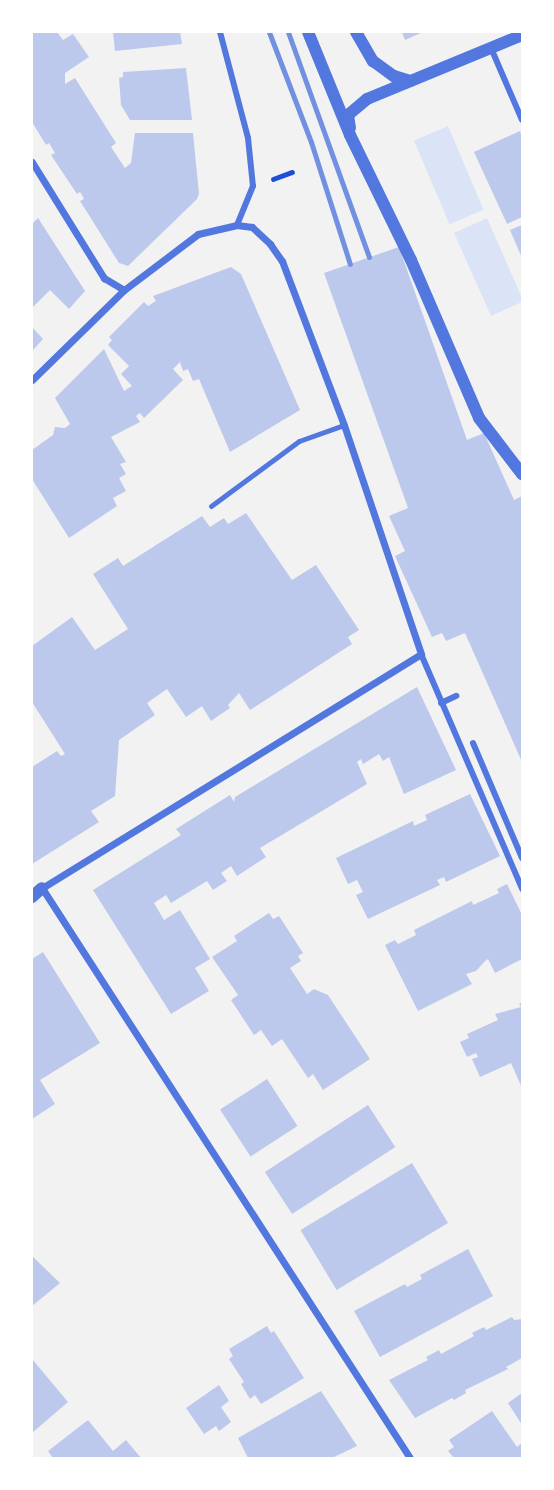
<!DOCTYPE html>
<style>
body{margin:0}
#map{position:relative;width:554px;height:1490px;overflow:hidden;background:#f2f2f2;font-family:"Fira Sans",sans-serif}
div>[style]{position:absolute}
.green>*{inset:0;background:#dbe4f7;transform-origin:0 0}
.building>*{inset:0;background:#bdc9ec;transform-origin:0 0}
.path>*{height:4.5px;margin:-2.25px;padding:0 2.25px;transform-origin:2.25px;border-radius:2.25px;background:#1d4ed8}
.service>*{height:5px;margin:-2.5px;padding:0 2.5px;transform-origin:2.5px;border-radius:2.5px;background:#5277de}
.pedestrian>*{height:6px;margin:-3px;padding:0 3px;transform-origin:3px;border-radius:3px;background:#5277de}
.minor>*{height:7px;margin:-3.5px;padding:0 3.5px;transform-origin:3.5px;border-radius:3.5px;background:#5277de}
.tertiary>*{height:12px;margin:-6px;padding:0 6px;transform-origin:6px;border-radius:6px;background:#5277de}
.rail>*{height:5px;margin:-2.5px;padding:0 2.5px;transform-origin:2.5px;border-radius:2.5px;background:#7290e2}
span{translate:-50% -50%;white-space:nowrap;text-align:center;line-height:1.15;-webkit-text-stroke:5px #fff;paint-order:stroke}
.frame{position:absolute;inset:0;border:33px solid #fff;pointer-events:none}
</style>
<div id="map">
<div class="green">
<i style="left:448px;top:126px;width:91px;height:37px;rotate:67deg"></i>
<i style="clip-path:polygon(487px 218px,522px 298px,522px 302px,491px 316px,454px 233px)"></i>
</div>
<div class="building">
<i style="clip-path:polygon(32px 32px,57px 32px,63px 40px,73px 34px,89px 57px,65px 73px,65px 84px,75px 78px,116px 143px,111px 147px,125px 168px,131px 163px,135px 133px,193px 133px,199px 194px,197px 199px,128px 266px,119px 263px,80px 201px,84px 199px,82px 195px,80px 192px,77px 194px,51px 155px,55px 153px,49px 143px,46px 145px,32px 122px)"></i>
<i style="clip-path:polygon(113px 32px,180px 32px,182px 44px,115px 51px)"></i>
<i style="clip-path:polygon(402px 32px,423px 32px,405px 40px)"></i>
<i style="clip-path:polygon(186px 68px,192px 120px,130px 120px,121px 105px,119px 78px,123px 77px,123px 72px)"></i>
<i style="clip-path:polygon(520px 131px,522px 137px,522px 217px,507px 224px,474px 152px)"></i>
<i style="clip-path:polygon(38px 218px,85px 291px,69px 309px,50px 290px,32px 308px,32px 224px)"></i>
<i style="clip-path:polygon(522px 225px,522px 258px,510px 230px)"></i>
<i style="clip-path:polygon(399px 247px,467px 440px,484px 433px,514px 500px,522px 496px,522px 762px,465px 633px,446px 641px,442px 633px,432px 637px,395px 556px,405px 551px,389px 516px,408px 508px,324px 273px)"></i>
<i style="clip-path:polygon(231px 267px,241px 274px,300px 410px,230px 452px,199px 379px,193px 381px,188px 369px,183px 371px,180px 362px,173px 369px,183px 380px,144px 418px,140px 413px,136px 416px,140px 422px,111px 437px,126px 462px,120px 464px,126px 474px,119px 478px,126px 491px,113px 498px,117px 506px,69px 538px,32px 479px,32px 450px,53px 435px,55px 427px,65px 428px,70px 424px,55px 398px,104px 349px,124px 391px,132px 386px,121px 374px,129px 366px,108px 345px,112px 340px,109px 337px,144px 302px,148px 306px,156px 301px,153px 296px)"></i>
<i style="clip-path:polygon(32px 327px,43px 339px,32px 351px)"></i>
<i style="clip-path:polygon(246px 513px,292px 580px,316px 565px,359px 630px,348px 637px,352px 644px,250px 710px,239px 693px,228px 705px,230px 708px,211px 721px,202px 706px,186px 717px,167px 689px,147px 703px,155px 715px,119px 740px,115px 796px,91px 811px,99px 822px,32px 864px,32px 767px,57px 751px,61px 756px,65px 754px,32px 702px,32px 646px,72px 617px,95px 650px,128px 629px,93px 574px,118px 558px,123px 566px,202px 516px,210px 527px,224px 518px,228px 524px)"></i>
<i style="clip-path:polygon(417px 687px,456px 770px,404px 794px,389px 757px,383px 761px,379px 754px,363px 764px,361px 759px,357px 762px,367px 784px,260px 848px,266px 857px,237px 876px,231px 866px,221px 873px,227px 881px,213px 890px,207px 881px,171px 903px,166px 895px,154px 903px,164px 920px,180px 910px,210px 959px,195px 968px,209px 991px,171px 1014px,93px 890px,181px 835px,176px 829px,230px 795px,234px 802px,235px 797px)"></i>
<i style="clip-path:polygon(470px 794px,500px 856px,446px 882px,444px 877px,437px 880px,440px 885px,368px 919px,356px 895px,363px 892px,357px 880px,348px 884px,336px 858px,413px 821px,414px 826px,427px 820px,425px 815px)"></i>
<i style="clip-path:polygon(507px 884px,522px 915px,522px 959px,495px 973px,488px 959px,485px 961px,476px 971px,466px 974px,472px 984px,418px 1011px,385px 945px,395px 940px,398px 944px,416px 935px,414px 930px,472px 901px,473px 905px,499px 893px,497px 889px)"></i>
<i style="clip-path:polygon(269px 913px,273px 919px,279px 916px,303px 953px,298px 956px,301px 961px,290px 968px,307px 994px,314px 989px,328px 995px,370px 1059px,323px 1090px,313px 1074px,308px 1078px,282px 1039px,272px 1046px,261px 1030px,254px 1035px,231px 1000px,238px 995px,212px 957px,237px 941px,234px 936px)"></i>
<i style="clip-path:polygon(43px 952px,100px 1043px,40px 1080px,55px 1104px,32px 1119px,32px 959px)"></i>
<i style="clip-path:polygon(522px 1002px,522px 1088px,511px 1063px,480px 1077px,472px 1059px,478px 1057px,476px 1053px,467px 1057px,460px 1042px,469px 1038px,467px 1034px,498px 1020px,495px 1014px,521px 1007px,519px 1004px)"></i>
<i style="left:267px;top:1079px;width:56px;height:56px;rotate:57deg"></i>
<i style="left:368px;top:1105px;width:50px;height:123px;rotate:57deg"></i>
<i style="left:412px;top:1163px;width:70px;height:130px;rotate:59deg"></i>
<i style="clip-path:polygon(468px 1249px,493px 1296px,380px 1357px,354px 1311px,405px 1284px,407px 1287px,422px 1279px,420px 1275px)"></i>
<i style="clip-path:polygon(32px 1256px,60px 1283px,32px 1306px)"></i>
<i style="clip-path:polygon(512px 1317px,514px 1320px,522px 1319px,522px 1358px,506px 1367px,508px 1369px,465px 1390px,466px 1393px,454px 1400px,452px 1398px,415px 1418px,389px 1380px,428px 1360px,426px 1357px,439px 1350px,441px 1354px,474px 1336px,472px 1333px,484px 1327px,486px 1330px)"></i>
<i style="clip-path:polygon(267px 1326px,271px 1333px,274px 1331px,304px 1378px,261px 1404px,255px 1395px,250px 1399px,241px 1384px,244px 1382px,229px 1359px,233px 1356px,229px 1349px)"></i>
<i style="clip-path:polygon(32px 1359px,68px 1402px,32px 1433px)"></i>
<i style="clip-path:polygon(219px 1385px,229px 1401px,221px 1407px,231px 1422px,219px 1431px,216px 1426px,204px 1434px,186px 1408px)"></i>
<i style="clip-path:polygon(321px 1391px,357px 1446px,332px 1458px,248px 1458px,238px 1438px)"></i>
<i style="clip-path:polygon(522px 1393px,522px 1425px,508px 1403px)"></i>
<i style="clip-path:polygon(492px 1411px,517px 1447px,522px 1443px,522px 1458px,454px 1458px,448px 1451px,454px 1447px,449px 1440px)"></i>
<i style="clip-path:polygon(88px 1420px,113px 1451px,126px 1440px,141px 1458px,53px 1458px,48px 1451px)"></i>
</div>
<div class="path">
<i style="left:273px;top:179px;width:20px;rotate:-20deg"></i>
</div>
<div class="service">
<i style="left:211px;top:506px;width:109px;rotate:-36.5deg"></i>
<i style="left:299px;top:441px;width:48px;rotate:-19.6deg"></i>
</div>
<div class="pedestrian">
<i style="left:220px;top:32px;width:110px;rotate:75.2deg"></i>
<i style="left:248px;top:138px;width:48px;rotate:84.1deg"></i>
<i style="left:253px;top:186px;width:42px;rotate:112.3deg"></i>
<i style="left:491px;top:48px;width:78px;rotate:66.7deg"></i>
<i style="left:421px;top:654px;width:256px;rotate:66.7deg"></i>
<i style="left:441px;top:703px;width:17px;rotate:-25deg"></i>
<i style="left:473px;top:743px;width:125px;rotate:66.9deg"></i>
</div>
<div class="minor">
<i style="left:32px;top:162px;width:137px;rotate:58.2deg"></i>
<i style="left:104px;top:278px;width:23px;rotate:31deg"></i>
<i style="left:32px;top:380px;width:129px;rotate:-44.4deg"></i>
<i style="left:124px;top:290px;width:93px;rotate:-37.1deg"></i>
<i style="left:198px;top:234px;width:40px;rotate:-13deg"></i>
<i style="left:237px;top:225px;width:15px;rotate:8deg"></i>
<i style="left:252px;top:227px;width:25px;rotate:43deg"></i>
<i style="left:270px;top:244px;width:21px;rotate:55deg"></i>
<i style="left:282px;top:261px;width:175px;rotate:69.3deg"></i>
<i style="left:344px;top:425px;width:242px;rotate:71.4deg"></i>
<i style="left:421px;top:654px;width:445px;rotate:148.3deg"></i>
<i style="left:42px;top:888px;width:678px;rotate:57.15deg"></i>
</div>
<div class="tertiary">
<i style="left:308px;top:32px;width:111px;rotate:67.8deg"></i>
<i style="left:350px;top:135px;width:139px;rotate:64deg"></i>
<i style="left:411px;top:260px;width:172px;rotate:66.7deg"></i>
<i style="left:479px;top:418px;width:71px;rotate:52.5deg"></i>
<i style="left:356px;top:32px;width:34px;rotate:60deg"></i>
<i style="left:373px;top:61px;width:26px;rotate:36deg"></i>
<i style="left:394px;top:76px;width:17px;rotate:17deg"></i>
<i style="left:350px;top:128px;width:13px;rotate:-99deg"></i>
<i style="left:348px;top:115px;width:25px;rotate:-40deg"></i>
<i style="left:367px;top:99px;width:168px;rotate:-22.4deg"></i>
<i style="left:32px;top:897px;width:13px;rotate:-42deg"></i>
</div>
<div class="rail">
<i style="left:269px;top:32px;width:118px;rotate:69.1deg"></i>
<i style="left:311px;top:142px;width:128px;rotate:72.3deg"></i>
<i style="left:288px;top:32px;width:239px;rotate:70.2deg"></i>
</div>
<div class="frame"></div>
</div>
